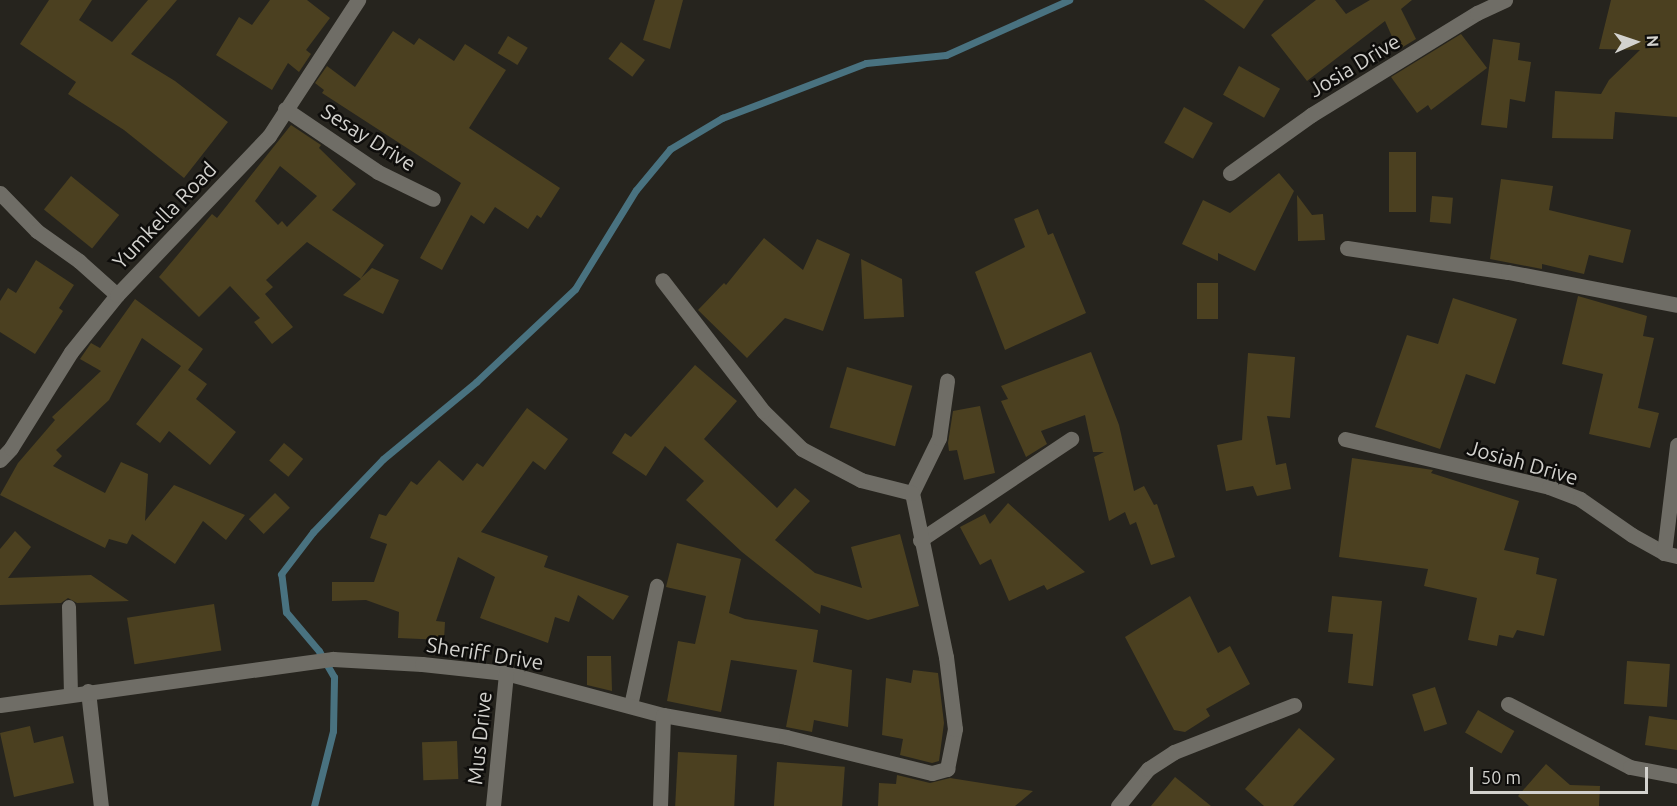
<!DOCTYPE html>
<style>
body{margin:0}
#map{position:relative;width:1677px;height:806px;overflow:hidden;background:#26241e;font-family:Ubuntu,sans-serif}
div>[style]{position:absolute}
.stream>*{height:7px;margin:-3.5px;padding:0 3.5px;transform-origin:3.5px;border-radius:3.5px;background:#497280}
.building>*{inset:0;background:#4b4020;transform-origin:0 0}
.lane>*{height:14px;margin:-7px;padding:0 7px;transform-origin:7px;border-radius:7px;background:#6f6d66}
.street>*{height:15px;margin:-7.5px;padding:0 7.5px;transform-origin:7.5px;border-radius:7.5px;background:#6f6d66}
span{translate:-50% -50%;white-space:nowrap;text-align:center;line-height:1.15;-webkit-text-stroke:5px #0e0d0b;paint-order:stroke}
.street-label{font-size:21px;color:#d3d2ce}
.north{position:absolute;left:1605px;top:12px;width:60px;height:60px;-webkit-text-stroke:4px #0e0d0b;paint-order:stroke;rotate:87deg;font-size:16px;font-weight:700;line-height:24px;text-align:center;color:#d3d2ce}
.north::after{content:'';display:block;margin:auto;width:21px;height:27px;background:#d3d2ce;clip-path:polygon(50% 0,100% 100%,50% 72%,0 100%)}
.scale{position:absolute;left:1470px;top:767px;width:178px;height:27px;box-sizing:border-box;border:3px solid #d3d2ce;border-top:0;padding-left:8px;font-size:18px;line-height:21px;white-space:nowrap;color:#d3d2ce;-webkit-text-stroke:4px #0e0d0b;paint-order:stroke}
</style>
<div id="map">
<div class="stream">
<i style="left:314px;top:806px;width:77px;rotate:-75.8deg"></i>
<i style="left:333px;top:731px;width:54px;rotate:-88.9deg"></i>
<i style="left:334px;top:677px;width:30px;rotate:-120deg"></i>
<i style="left:319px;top:651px;width:51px;rotate:-130.2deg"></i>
<i style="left:286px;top:612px;width:38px;rotate:-97deg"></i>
<i style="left:281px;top:574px;width:53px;rotate:-52.7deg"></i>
<i style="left:313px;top:532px;width:101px;rotate:-46.2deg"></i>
<i style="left:383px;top:459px;width:121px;rotate:-39.6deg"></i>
<i style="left:476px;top:382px;width:136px;rotate:-43.2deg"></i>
<i style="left:575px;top:289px;width:116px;rotate:-58.4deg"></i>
<i style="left:636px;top:190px;width:53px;rotate:-50.3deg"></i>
<i style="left:670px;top:149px;width:61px;rotate:-30.8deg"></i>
<i style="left:722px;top:118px;width:154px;rotate:-20.9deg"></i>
<i style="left:866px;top:63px;width:80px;rotate:-5.7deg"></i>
<i style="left:946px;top:55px;width:135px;rotate:-24.1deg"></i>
</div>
<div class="building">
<i style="clip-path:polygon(49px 0,92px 0,79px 20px,112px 42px,148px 0,177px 0,131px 54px,175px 81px,228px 122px,184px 178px,124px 130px,68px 94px,76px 82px,20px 44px)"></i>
<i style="clip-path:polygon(270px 0,307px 0,330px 18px,306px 50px,311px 54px,299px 72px,288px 63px,272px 90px,216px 55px,239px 17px,252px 25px)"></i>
<i style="clip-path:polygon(655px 0,683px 0,670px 49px,643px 40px)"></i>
<i style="clip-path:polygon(1204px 0,1264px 0,1244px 29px)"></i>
<i style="clip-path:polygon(1316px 0,1335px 0,1346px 14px,1370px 0,1412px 0,1401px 9px,1416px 39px,1398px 50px,1385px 21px,1307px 81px,1271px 35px)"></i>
<i style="clip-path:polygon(1611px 0,1677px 0,1677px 117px,1615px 112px,1613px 139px,1552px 138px,1555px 91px,1601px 94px,1609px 80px,1640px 50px,1599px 49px)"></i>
<i style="clip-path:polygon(393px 31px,414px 45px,419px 38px,454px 61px,465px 44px,506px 70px,469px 128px,560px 188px,541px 218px,537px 215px,528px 229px,495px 207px,484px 224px,471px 215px,442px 270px,420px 258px,461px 183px,322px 93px,324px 90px,315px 83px,327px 66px,355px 87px)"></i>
<i style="clip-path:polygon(1461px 34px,1487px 68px,1431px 110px,1428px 105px,1417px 113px,1391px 77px)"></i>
<i style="left:508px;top:36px;width:23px;height:20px;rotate:31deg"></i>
<i style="clip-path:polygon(1493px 39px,1520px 43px,1518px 60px,1531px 62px,1525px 102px,1510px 99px,1507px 128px,1481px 125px)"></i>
<i style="left:621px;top:42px;width:30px;height:21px;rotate:37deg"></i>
<i style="left:1239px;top:66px;width:47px;height:33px;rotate:29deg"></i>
<i style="left:1184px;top:107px;width:33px;height:41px;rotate:29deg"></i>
<i style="clip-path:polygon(evenodd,291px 125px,321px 145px,319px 148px,356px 184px,332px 210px,384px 245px,361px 278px,372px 268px,399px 280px,383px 314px,343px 295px,361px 279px,307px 242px,266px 280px,273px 287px,265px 294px,293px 327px,272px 344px,254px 322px,260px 318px,230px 286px,199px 317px,159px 277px,212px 214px,217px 218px,291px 125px,280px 166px,317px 196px,287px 227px,282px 221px,278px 225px,255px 201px,280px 166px)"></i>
<i style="left:1389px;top:152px;width:27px;height:60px"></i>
<i style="clip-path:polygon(1279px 173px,1294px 191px,1255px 271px,1218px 253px,1218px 261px,1182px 244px,1203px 200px,1230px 213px)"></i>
<i style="left:71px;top:176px;width:62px;height:43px;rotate:39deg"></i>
<i style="clip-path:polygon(1501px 179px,1553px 186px,1549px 210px,1631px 230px,1623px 263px,1589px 255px,1584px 274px,1542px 264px,1542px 269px,1490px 259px)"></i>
<i style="clip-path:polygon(1297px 195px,1312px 215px,1323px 214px,1325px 240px,1298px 241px)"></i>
<i style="left:1432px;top:196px;width:21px;height:26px;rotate:5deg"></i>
<i style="clip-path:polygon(1038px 209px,1048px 235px,1053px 233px,1086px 313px,1005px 350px,975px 272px,1025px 247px,1014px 219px)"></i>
<i style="clip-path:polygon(764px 238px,803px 270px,817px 239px,850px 254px,823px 331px,785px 318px,747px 358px,698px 310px,724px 283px,726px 285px)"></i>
<i style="clip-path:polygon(861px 259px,902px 279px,904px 317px,864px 319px)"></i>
<i style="clip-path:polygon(36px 260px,74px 285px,59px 308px,63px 311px,35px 354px,0 332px,0 301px,8px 288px,16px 293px)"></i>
<i style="left:1197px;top:283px;width:21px;height:36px"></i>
<i style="clip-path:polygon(1578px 296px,1647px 316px,1643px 336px,1654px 338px,1638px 408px,1659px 413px,1650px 448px,1589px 434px,1603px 374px,1562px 364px)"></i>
<i style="clip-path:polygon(1453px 298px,1517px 319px,1495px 384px,1466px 374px,1440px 449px,1375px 427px,1407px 335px,1438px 344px)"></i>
<i style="clip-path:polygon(135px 299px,203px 349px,188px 370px,207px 384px,196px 399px,236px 432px,210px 465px,169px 431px,160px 443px,136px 424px,181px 366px,142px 338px,109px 400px,56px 450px,62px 456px,53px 466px,105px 493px,121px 462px,148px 474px,145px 521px,174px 485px,245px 515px,226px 540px,203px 521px,175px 564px,132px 534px,127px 544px,109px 539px,105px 548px,0 495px,18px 463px,55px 420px,52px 417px,101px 371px,80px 359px,91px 343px,100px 348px)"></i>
<i style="clip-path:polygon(1091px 352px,1119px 425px,1134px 491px,1144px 486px,1154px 505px,1157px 504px,1175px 557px,1151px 565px,1136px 522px,1130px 525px,1125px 512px,1109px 521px,1094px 457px,1104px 452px,1093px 452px,1085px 415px,1041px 431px,1047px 444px,1026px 457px,1001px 401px,1008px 399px,1001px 386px)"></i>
<i style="clip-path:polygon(1248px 353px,1295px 357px,1290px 418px,1267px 416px,1276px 465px,1286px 463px,1291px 489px,1257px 496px,1253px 486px,1226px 491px,1217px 445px,1242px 440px)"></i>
<i style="clip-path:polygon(695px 365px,737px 401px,704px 439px,777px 508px,795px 488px,810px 501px,775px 540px,815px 573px,862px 588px,851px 547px,900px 534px,919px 606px,868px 620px,821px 605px,820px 614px,742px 552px,686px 500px,704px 481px,665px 446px,646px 476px,612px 453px,625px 433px,631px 437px)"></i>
<i style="left:847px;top:367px;width:68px;height:63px;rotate:16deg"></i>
<i style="clip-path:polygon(980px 406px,995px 473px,964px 480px,957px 450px,949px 451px,948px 443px,953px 411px)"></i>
<i style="clip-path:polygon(527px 408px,568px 439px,545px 470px,533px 461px,481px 532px,548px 556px,544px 567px,629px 596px,613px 620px,578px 595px,569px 622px,555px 617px,548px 643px,480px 618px,495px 577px,458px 557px,436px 621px,445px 622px,444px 640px,398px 638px,399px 612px,366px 600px,332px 601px,332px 582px,374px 582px,387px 544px,370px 538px,379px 514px,386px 516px,411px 481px,417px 485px,439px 460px,463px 481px,477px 463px,483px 467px)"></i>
<i style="left:284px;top:443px;width:25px;height:23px;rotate:40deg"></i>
<i style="clip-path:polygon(1352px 458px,1433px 470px,1431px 473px,1519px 501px,1504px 550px,1539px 558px,1536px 574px,1557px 579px,1544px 636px,1517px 630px,1513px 638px,1499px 635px,1497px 646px,1468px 640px,1477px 598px,1424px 586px,1428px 569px,1339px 557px)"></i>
<i style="left:275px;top:493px;width:21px;height:37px;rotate:45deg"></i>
<i style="clip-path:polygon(1008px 503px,1057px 547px,1085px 572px,1047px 590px,1044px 585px,1009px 601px,991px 559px,980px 565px,960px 527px,985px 514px,990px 524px)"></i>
<i style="clip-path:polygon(15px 531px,31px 547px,8px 578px,91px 575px,129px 601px,77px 603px,68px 598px,61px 603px,0 605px,0 549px)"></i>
<i style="clip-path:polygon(677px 543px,741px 559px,729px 613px,745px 619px,818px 630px,813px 662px,852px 670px,848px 727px,814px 720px,812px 732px,786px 727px,797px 670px,731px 660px,721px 712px,667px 701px,678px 641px,695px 644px,706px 596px,666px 587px)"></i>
<i style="clip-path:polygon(1190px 596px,1218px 653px,1230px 646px,1250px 684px,1206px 709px,1210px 716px,1185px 732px,1174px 730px,1125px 637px)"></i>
<i style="clip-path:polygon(1332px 596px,1382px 601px,1373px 686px,1348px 683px,1353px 634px,1328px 632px)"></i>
<i style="left:214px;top:604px;width:47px;height:88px;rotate:81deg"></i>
<i style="clip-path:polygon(587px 656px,611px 656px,612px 691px,587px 685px)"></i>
<i style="left:1627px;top:661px;width:43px;height:43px;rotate:4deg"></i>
<i style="clip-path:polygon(913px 670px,938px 673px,944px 723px,939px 761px,932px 763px,900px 755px,903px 739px,882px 735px,886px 678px,911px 683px)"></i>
<i style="left:1435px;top:687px;width:39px;height:24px;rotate:72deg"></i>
<i style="left:1478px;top:710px;width:42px;height:26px;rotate:30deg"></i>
<i style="clip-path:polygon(1649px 716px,1677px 720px,1677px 750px,1645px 745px)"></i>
<i style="clip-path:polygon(30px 726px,34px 743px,63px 736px,74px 783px,14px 797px,0 733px)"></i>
<i style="clip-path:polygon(1299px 728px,1335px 759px,1293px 806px,1264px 806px,1245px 789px)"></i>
<i style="left:457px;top:741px;width:38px;height:35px;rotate:88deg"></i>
<i style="left:678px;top:752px;width:59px;height:54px;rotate:3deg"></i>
<i style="left:777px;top:762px;width:68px;height:44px;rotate:4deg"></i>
<i style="clip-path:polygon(1546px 764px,1570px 785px,1600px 786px,1599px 806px,1529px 806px,1518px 796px)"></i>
<i style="clip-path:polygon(897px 775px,930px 783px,950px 778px,1033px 791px,1015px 806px,878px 806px,879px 783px,896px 784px)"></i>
<i style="clip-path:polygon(1175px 777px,1211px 806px,1151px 806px)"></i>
</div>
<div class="lane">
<i style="left:69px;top:607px;width:87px;rotate:88.7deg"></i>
<i style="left:631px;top:706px;width:123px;rotate:-77.8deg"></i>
</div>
<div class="street">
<i style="left:285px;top:109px;width:112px;rotate:34.1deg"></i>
<i style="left:378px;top:172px;width:61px;rotate:26.1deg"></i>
<i style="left:1230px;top:173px;width:100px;rotate:-35.6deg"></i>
<i style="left:1311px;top:115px;width:195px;rotate:-31.6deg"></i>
<i style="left:1477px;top:13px;width:31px;rotate:-25deg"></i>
<i style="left:0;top:193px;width:53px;rotate:45.8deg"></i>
<i style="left:37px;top:231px;width:52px;rotate:35.5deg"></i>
<i style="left:79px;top:261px;width:51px;rotate:41.8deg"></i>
<i style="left:1347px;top:248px;width:163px;rotate:8.5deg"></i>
<i style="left:1508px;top:272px;width:172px;rotate:11deg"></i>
<i style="left:1345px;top:439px;width:210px;rotate:13.2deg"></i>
<i style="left:1549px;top:487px;width:33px;rotate:21deg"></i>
<i style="left:1580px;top:499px;width:63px;rotate:34.7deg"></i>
<i style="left:1632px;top:535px;width:37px;rotate:29deg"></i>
<i style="left:1664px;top:553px;width:13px;rotate:13deg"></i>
<i style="left:0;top:460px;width:16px;rotate:-47deg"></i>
<i style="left:11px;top:448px;width:113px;rotate:-58deg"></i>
<i style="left:71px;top:352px;width:73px;rotate:-51.1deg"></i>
<i style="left:117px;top:295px;width:220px;rotate:-46.3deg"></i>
<i style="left:269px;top:136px;width:163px;rotate:-56.8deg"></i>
<i style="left:912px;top:493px;width:61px;rotate:-63.9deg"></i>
<i style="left:939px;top:438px;width:58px;rotate:-82deg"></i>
<i style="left:920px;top:540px;width:182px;rotate:-33.8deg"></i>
<i style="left:1664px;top:553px;width:109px;rotate:-83.1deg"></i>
<i style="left:88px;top:691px;width:116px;rotate:83.6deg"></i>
<i style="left:1508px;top:704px;width:137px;rotate:27.3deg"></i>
<i style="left:1630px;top:767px;width:48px;rotate:10.8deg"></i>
<i style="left:0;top:705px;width:336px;rotate:-7.9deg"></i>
<i style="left:333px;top:659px;width:89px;rotate:3.2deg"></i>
<i style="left:422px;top:664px;width:84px;rotate:6.1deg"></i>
<i style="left:506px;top:673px;width:163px;rotate:15deg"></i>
<i style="left:663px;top:715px;width:125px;rotate:10.1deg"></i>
<i style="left:786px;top:737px;width:150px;rotate:13.9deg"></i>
<i style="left:932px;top:773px;width:16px;rotate:-15deg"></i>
<i style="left:947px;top:769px;width:41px;rotate:-78.7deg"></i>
<i style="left:955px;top:729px;width:73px;rotate:-97.1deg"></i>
<i style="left:946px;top:657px;width:167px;rotate:-101.7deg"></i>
<i style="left:912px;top:493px;width:53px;rotate:-165.7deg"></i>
<i style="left:861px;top:480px;width:67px;rotate:-152.3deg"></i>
<i style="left:802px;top:449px;width:54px;rotate:-135.7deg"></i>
<i style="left:763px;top:411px;width:165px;rotate:-127.6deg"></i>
<i style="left:493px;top:806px;width:134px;rotate:-84.4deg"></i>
<i style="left:660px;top:806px;width:91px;rotate:-88.1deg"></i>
<i style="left:1118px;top:806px;width:48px;rotate:-51deg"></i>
<i style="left:1148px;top:769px;width:31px;rotate:-33deg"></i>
<i style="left:1174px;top:752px;width:129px;rotate:-21.4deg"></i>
</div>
<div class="street-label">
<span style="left:1354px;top:65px;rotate:-31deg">Josia Drive</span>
<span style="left:369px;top:137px;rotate:32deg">Sesay Drive</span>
<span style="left:164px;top:215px;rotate:-46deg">Yumkella Road</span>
<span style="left:1523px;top:462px;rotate:16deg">Josiah Drive</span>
<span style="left:485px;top:653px;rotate:9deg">Sheriff Drive</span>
<span style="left:479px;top:738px;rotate:-84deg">Mus Drive</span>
</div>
<div class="north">N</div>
<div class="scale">50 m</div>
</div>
